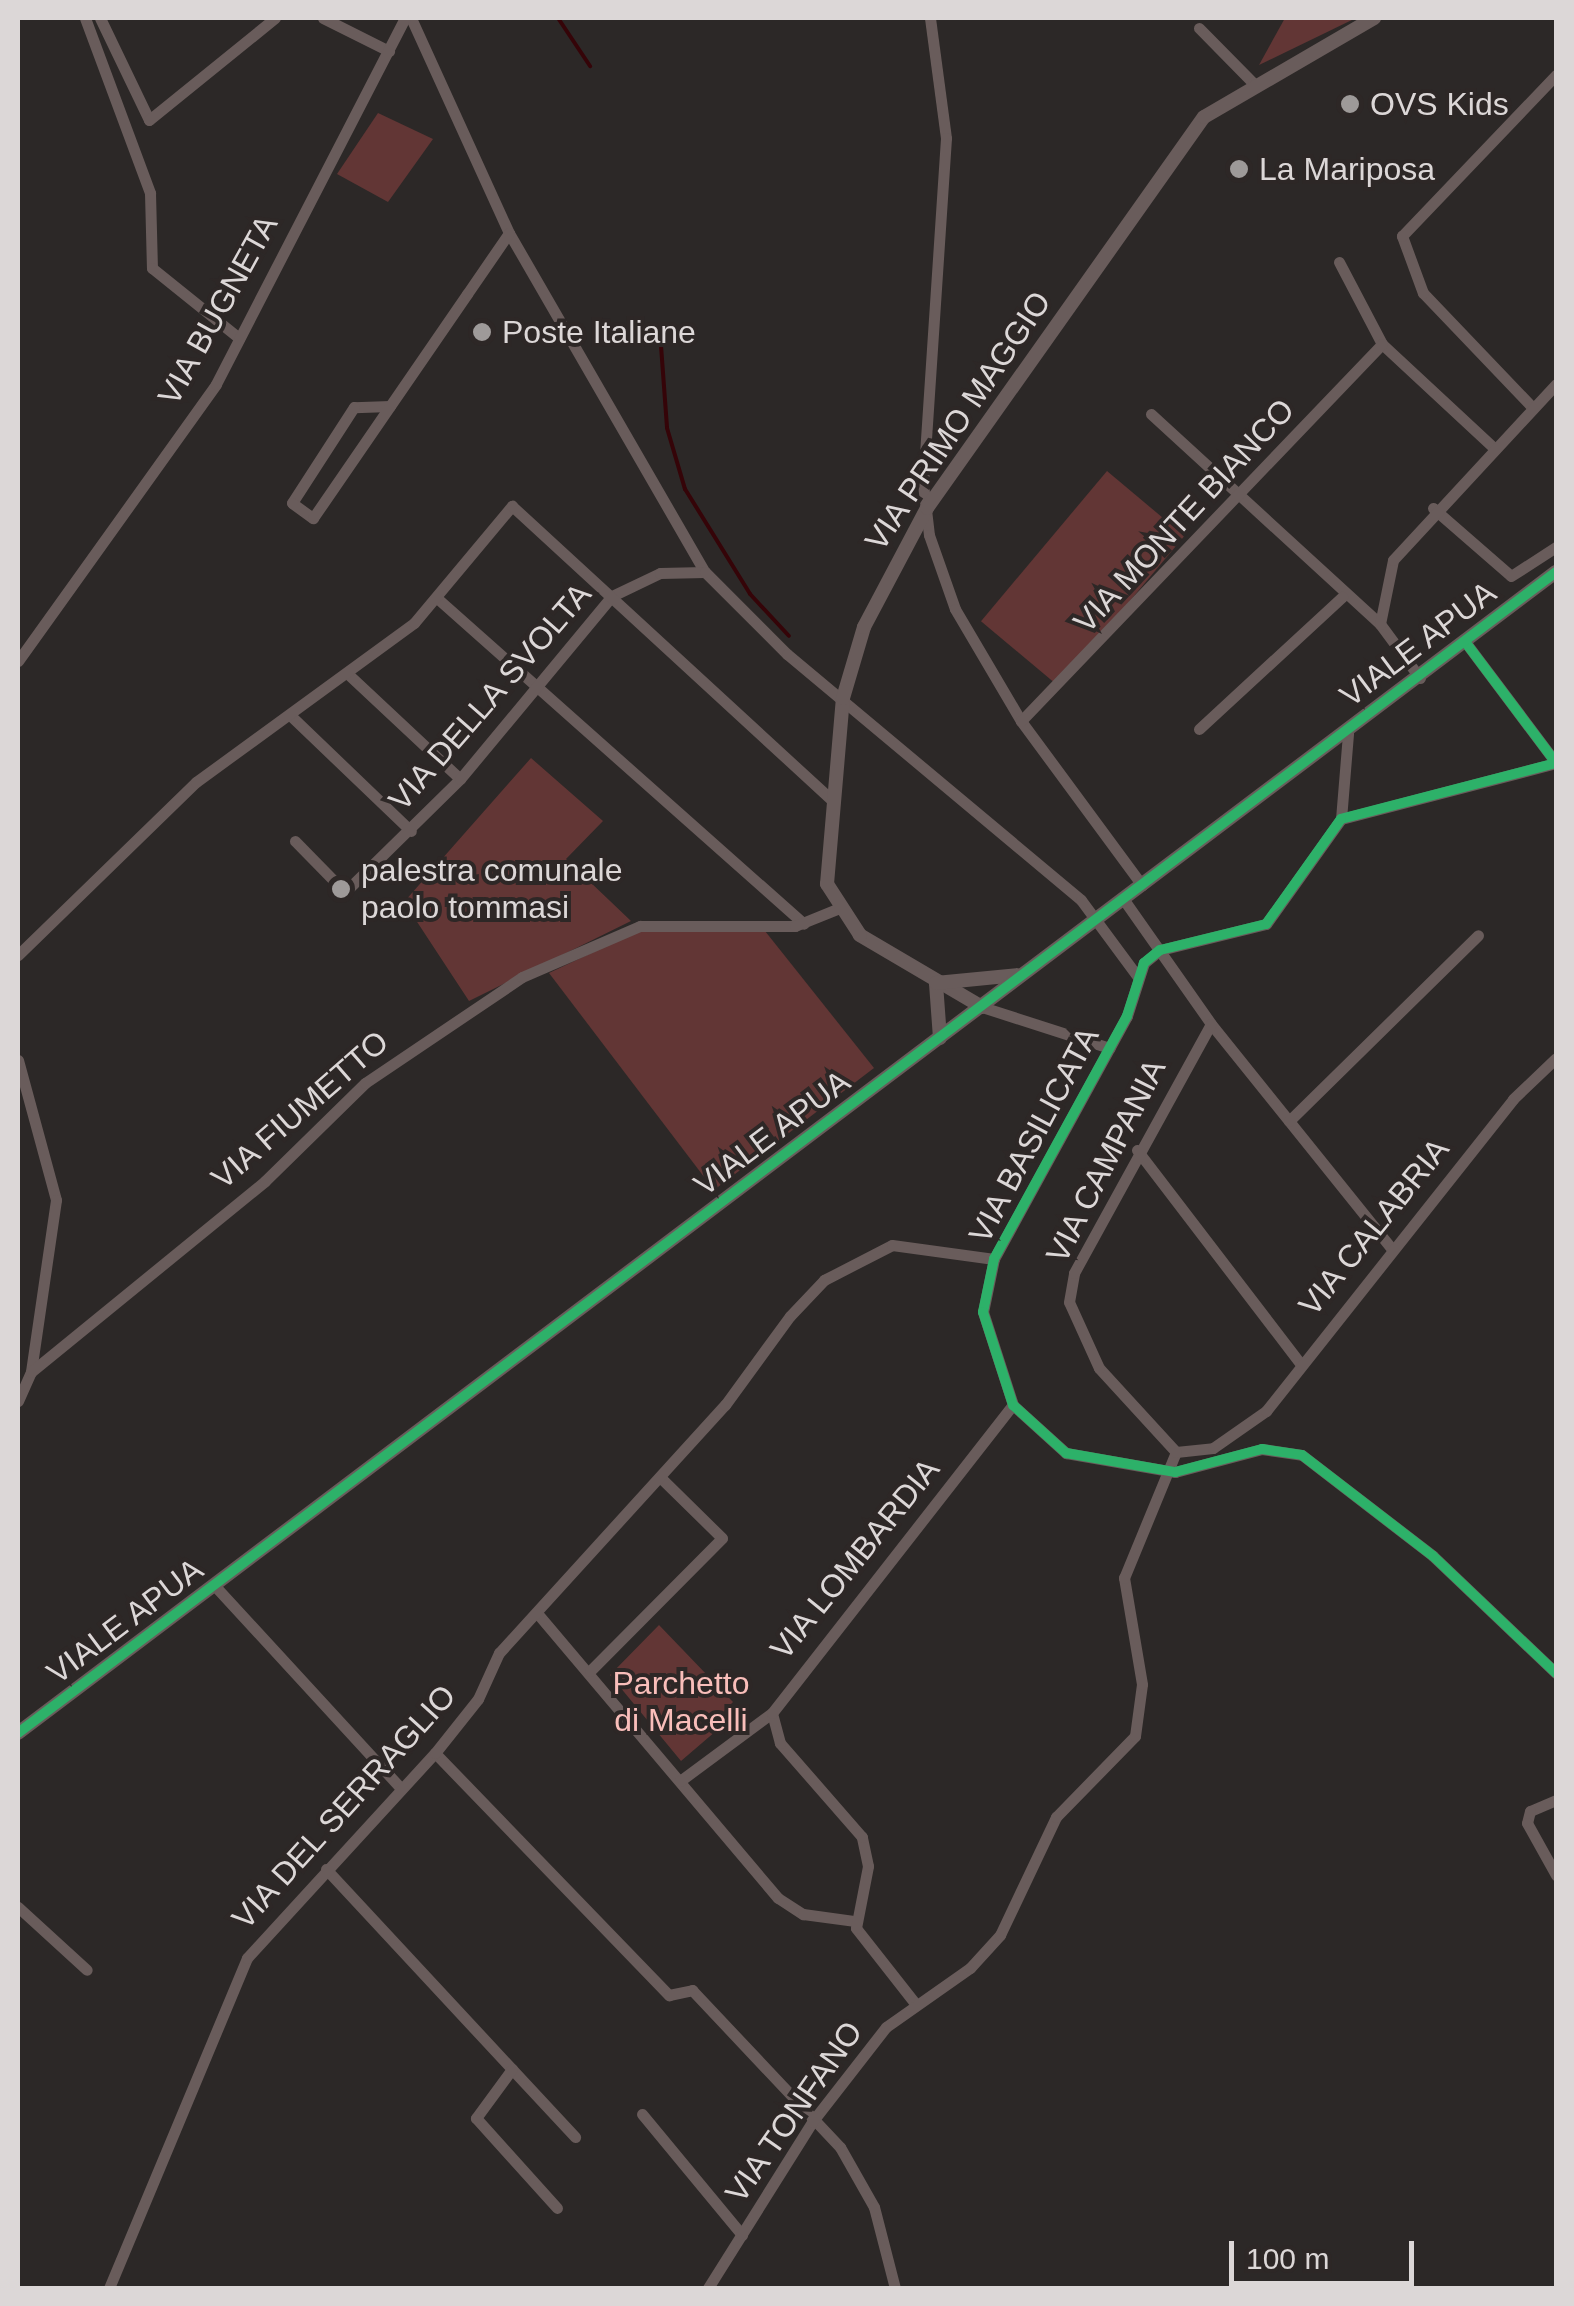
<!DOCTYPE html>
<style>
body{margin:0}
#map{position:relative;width:1574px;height:2306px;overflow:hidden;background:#2c2827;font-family:Arial,sans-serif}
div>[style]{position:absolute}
.green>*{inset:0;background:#623635;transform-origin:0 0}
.stream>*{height:4px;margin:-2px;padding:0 2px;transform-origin:2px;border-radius:2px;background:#350408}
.minor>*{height:11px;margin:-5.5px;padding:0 5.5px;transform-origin:5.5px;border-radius:5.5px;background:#695c5b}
.tertiary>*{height:14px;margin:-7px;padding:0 7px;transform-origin:7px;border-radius:7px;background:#695c5b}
.cycleway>*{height:10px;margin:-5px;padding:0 5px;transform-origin:5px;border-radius:5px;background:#2db169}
.dots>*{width:28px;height:28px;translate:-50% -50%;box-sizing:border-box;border:5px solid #2d2726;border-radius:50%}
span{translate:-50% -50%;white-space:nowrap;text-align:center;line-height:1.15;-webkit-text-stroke:8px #2d2726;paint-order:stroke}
.poi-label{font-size:32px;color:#dcd7d7}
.left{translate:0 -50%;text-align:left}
.street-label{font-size:32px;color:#dcd7d7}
.park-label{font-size:32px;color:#f9beba}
.frame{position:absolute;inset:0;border:20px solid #dcd7d7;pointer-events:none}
.scale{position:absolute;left:1229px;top:2241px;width:185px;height:45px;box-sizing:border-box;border:5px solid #dcd7d7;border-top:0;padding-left:12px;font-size:30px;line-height:35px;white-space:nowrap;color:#dcd7d7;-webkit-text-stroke:8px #2d2726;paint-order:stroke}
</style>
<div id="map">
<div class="green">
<i style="clip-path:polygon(1285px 18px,1356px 18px,1259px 65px)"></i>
<i style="clip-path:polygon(378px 113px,433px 139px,388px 202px,337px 174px)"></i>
<i style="left:1107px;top:471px;width:101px;height:196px;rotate:40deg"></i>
<i style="clip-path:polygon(531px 758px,603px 821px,566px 859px,631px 921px,469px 1001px,404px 902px)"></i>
<i style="clip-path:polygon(638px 931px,765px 931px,874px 1068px,714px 1190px,549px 973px)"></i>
<i style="clip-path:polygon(659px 1625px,733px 1702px,724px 1711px,730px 1719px,681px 1761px,610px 1675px)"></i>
</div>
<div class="stream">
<i style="left:558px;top:18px;width:58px;rotate:56.3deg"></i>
<i style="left:660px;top:332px;width:96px;rotate:85.8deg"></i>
<i style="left:667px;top:428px;width:64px;rotate:73.6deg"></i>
<i style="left:685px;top:489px;width:123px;rotate:58.2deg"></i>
<i style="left:750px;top:594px;width:57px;rotate:47.1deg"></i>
</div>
<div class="minor">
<i style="left:85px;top:18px;width:187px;rotate:69.6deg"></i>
<i style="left:150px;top:193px;width:75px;rotate:88.5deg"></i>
<i style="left:152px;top:268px;width:112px;rotate:38.8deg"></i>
<i style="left:100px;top:18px;width:113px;rotate:64.3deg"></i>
<i style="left:149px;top:120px;width:162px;rotate:-39deg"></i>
<i style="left:323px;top:18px;width:74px;rotate:26.6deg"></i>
<i style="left:411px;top:18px;width:236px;rotate:65.5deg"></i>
<i style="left:509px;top:233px;width:392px;rotate:60deg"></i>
<i style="left:930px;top:18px;width:121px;rotate:82.4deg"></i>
<i style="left:946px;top:138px;width:347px;rotate:93.8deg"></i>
<i style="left:923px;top:484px;width:51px;rotate:83.3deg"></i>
<i style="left:929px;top:535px;width:78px;rotate:70.6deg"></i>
<i style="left:955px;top:609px;width:130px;rotate:59.5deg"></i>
<i style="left:1021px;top:721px;width:204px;rotate:53.6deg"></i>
<i style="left:1199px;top:28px;width:76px;rotate:45.5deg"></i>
<i style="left:1339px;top:262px;width:93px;rotate:62.3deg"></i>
<i style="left:1382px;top:344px;width:151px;rotate:42.9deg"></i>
<i style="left:390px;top:406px;width:36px;rotate:178deg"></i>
<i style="left:354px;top:407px;width:114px;rotate:122.9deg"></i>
<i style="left:292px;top:503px;width:26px;rotate:36deg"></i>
<i style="left:313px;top:518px;width:272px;rotate:-55.5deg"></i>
<i style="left:467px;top:294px;width:74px;rotate:-55.5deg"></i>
<i style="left:1533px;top:408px;width:159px;rotate:-133.7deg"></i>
<i style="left:1423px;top:293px;width:61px;rotate:-110.2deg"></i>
<i style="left:1402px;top:236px;width:223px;rotate:-46.3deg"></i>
<i style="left:1151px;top:414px;width:311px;rotate:42.5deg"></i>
<i style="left:1433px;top:508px;width:103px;rotate:41.1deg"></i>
<i style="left:1511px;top:576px;width:54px;rotate:-32.8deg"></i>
<i style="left:438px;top:599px;width:489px;rotate:41.6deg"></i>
<i style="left:1466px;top:643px;width:150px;rotate:53.1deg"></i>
<i style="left:1556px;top:763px;width:222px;rotate:165.4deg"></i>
<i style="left:1341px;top:819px;width:129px;rotate:125.5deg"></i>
<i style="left:1266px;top:924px;width:109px;rotate:166.2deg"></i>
<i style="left:1160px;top:950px;width:21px;rotate:141deg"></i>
<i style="left:1144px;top:963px;width:56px;rotate:107.8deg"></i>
<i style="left:1127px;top:1016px;width:277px;rotate:118.7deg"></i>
<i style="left:994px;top:1259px;width:54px;rotate:101.7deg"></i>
<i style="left:983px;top:1312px;width:98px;rotate:72.1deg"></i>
<i style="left:1013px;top:1405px;width:72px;rotate:42.2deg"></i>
<i style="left:1066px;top:1453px;width:111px;rotate:9.9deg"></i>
<i style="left:1175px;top:1472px;width:90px;rotate:-14.8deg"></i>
<i style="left:1262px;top:1449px;width:40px;rotate:8.5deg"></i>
<i style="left:1302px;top:1455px;width:165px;rotate:37.6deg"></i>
<i style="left:1433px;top:1556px;width:170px;rotate:43.6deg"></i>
<i style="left:18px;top:661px;width:340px;rotate:-54.4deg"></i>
<i style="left:216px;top:384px;width:412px;rotate:-62.7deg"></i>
<i style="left:349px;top:675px;width:152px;rotate:43.1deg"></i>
<i style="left:1420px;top:678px;width:67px;rotate:-126.5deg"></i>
<i style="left:1380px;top:624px;width:65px;rotate:-78.5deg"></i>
<i style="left:1393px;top:560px;width:240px;rotate:-47.2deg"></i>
<i style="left:291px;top:716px;width:166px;rotate:43.8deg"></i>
<i style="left:1021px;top:721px;width:522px;rotate:-46.24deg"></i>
<i style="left:1199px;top:729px;width:195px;rotate:-42.7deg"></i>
<i style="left:1341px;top:819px;width:86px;rotate:-85.3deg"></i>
<i style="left:295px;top:841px;width:71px;rotate:45.6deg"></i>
<i style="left:345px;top:892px;width:161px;rotate:-44.5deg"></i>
<i style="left:460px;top:779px;width:238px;rotate:-50.3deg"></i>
<i style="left:612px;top:596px;width:53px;rotate:-25.6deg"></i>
<i style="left:660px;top:573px;width:45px;rotate:-1.3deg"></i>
<i style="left:705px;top:572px;width:116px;rotate:45deg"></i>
<i style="left:787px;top:654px;width:383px;rotate:39.9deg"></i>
<i style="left:1081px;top:900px;width:96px;rotate:53.5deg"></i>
<i style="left:1124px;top:900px;width:151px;rotate:54.9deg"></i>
<i style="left:1211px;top:1024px;width:290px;rotate:51.2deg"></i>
<i style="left:18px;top:955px;width:248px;rotate:-44.2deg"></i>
<i style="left:196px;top:782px;width:270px;rotate:-36.1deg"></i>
<i style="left:414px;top:623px;width:153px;rotate:-50.1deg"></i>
<i style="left:512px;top:506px;width:432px;rotate:42.6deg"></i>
<i style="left:982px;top:1007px;width:134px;rotate:17.8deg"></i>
<i style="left:18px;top:1060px;width:145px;rotate:74.8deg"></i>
<i style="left:56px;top:1200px;width:174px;rotate:98.3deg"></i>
<i style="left:1289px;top:1121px;width:265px;rotate:-44.5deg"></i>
<i style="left:1137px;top:1150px;width:268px;rotate:52.6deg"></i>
<i style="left:18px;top:1401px;width:32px;rotate:-66deg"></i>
<i style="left:31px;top:1372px;width:302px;rotate:-39.2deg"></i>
<i style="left:265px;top:1181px;width:140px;rotate:-44.4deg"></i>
<i style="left:365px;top:1083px;width:189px;rotate:-34deg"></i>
<i style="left:522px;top:977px;width:129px;rotate:-23.4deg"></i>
<i style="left:640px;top:926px;width:155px"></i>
<i style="left:795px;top:926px;width:45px;rotate:-22deg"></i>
<i style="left:1176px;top:1452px;width:37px;rotate:-6deg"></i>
<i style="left:1213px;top:1448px;width:65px;rotate:-34.9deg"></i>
<i style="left:1266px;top:1411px;width:398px;rotate:-51.6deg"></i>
<i style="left:1513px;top:1099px;width:59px;rotate:-43.6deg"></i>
<i style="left:214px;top:1585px;width:275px;rotate:47.4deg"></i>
<i style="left:537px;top:1613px;width:373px;rotate:49.8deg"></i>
<i style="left:778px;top:1898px;width:30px;rotate:33deg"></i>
<i style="left:803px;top:1914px;width:51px;rotate:7.8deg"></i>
<i style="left:590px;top:1671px;width:187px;rotate:-45.2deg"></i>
<i style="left:722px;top:1538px;width:86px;rotate:-135.5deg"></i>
<i style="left:435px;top:1753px;width:337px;rotate:46deg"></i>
<i style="left:669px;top:1995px;width:24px;rotate:-12deg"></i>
<i style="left:692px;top:1990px;width:216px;rotate:46.7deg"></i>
<i style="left:840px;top:2147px;width:69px;rotate:60.5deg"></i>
<i style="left:874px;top:2207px;width:84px;rotate:75.5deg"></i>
<i style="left:680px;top:1781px;width:114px;rotate:-36.5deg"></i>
<i style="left:1556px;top:1800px;width:28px;rotate:157deg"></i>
<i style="left:1530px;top:1811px;width:12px;rotate:104deg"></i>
<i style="left:1527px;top:1823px;width:60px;rotate:60.9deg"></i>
<i style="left:326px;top:1869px;width:366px;rotate:47.1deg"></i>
<i style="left:18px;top:1907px;width:93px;rotate:42.4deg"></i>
<i style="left:914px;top:2002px;width:94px;rotate:-128.1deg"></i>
<i style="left:856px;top:1928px;width:63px;rotate:-79deg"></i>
<i style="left:868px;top:1866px;width:30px;rotate:-102deg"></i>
<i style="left:862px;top:1837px;width:125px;rotate:-131.1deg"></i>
<i style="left:780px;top:1743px;width:31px;rotate:-105deg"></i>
<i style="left:772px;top:1713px;width:391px;rotate:-52deg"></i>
<i style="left:512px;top:2069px;width:61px;rotate:126.3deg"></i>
<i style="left:476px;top:2118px;width:121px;rotate:48deg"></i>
<i style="left:642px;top:2114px;width:157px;rotate:50.4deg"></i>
<i style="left:109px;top:2288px;width:358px;rotate:-67.3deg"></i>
<i style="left:247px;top:1958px;width:278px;rotate:-47.5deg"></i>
<i style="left:435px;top:1753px;width:69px;rotate:-51.5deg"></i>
<i style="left:478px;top:1699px;width:51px;rotate:-65.5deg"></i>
<i style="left:499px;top:1653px;width:336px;rotate:-47.7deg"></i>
<i style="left:725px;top:1405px;width:110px;rotate:-53.9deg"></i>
<i style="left:790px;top:1316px;width:50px;rotate:-46.6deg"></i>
<i style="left:824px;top:1280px;width:76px;rotate:-27.2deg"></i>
<i style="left:892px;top:1245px;width:103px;rotate:7.8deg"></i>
<i style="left:708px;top:2288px;width:196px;rotate:-57.9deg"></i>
<i style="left:812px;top:2122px;width:120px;rotate:-52.1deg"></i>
<i style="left:886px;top:2027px;width:103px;rotate:-35.1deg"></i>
<i style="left:970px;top:1968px;width:45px;rotate:-47.7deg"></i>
<i style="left:1000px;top:1935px;width:131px;rotate:-64.6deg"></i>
<i style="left:1056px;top:1817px;width:113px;rotate:-45.7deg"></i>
<i style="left:1135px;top:1736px;width:52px;rotate:-82.3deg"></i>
<i style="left:1142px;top:1684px;width:108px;rotate:-99.6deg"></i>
<i style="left:1124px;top:1578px;width:136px;rotate:-67.6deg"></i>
<i style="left:1176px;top:1452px;width:114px;rotate:-132.5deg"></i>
<i style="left:1099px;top:1368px;width:72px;rotate:-114.4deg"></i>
<i style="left:1069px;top:1302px;width:29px;rotate:-80deg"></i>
<i style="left:1074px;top:1273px;width:284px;rotate:-61.2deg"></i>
</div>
<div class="tertiary">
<i style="left:982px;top:1007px;width:142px;rotate:-149.5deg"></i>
<i style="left:860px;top:935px;width:61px;rotate:-122.9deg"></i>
<i style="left:827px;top:884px;width:187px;rotate:-85.1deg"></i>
<i style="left:843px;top:698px;width:74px;rotate:-73.5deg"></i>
<i style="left:864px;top:627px;width:135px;rotate:-62.1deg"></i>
<i style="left:927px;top:508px;width:479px;rotate:-54.7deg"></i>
<i style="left:1204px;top:117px;width:197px;rotate:-30.2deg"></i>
<i style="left:940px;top:1038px;width:55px;rotate:-94.2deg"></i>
<i style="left:936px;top:983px;width:81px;rotate:-5.6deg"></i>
<i style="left:18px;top:1733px;width:1927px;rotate:-37.05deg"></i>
</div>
<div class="cycleway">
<i style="left:1466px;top:643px;width:150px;rotate:53.1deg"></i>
<i style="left:1556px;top:763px;width:222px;rotate:165.4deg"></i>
<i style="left:1341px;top:819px;width:129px;rotate:125.5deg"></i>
<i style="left:1266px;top:924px;width:109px;rotate:166.2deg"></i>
<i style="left:1160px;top:950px;width:21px;rotate:141deg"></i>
<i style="left:1144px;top:963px;width:56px;rotate:107.8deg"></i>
<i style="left:1127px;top:1016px;width:277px;rotate:118.7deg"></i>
<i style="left:994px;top:1259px;width:54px;rotate:101.7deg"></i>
<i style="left:983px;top:1312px;width:98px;rotate:72.1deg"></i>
<i style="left:1013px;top:1405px;width:72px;rotate:42.2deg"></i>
<i style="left:1066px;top:1453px;width:111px;rotate:9.9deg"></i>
<i style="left:1175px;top:1472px;width:90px;rotate:-14.8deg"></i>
<i style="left:1262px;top:1449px;width:40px;rotate:8.5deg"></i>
<i style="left:1302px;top:1455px;width:165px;rotate:37.6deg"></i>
<i style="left:1433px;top:1556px;width:170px;rotate:43.6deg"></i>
<i style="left:18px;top:1733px;width:1927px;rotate:-37.05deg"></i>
</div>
<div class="dots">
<i style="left:1350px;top:104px;background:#9e9a99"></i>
<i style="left:1239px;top:169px;background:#9e9a99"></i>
<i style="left:482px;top:332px;background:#9e9a99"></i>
<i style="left:341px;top:889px;background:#9e9a99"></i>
</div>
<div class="poi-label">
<span class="left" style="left:1370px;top:104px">OVS Kids</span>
<span class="left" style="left:1259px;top:169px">La Mariposa</span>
<span class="left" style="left:502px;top:332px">Poste Italiane</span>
<span class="left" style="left:361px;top:889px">palestra comunale<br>paolo tommasi</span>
</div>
<div class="street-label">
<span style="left:218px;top:310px;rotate:-61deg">VIA BUGNETA</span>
<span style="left:958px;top:421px;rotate:-56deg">VIA PRIMO MAGGIO</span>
<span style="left:1184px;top:516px;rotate:-47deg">VIA MONTE BIANCO</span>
<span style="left:1418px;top:644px;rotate:-37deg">VIALE APUA</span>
<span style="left:490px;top:697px;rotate:-49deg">VIA DELLA SVOLTA</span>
<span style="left:300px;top:1110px;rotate:-41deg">VIA FIUMETTO</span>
<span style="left:772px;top:1133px;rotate:-37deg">VIALE APUA</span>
<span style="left:1034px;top:1135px;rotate:-62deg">VIA BASILICATA</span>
<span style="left:1106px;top:1161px;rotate:-63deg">VIA CAMPANIA</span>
<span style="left:1374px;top:1227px;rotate:-51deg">VIA CALABRIA</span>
<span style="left:855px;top:1559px;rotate:-51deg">VIA LOMBARDIA</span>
<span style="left:125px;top:1621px;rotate:-37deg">VIALE APUA</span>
<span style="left:344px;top:1807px;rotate:-48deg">VIA DEL SERRAGLIO</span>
<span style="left:794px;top:2112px;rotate:-55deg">VIA TONFANO</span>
</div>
<div class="park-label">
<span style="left:681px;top:1702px">Parchetto<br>di Macelli</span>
</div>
<div class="frame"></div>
<div class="scale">100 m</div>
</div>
